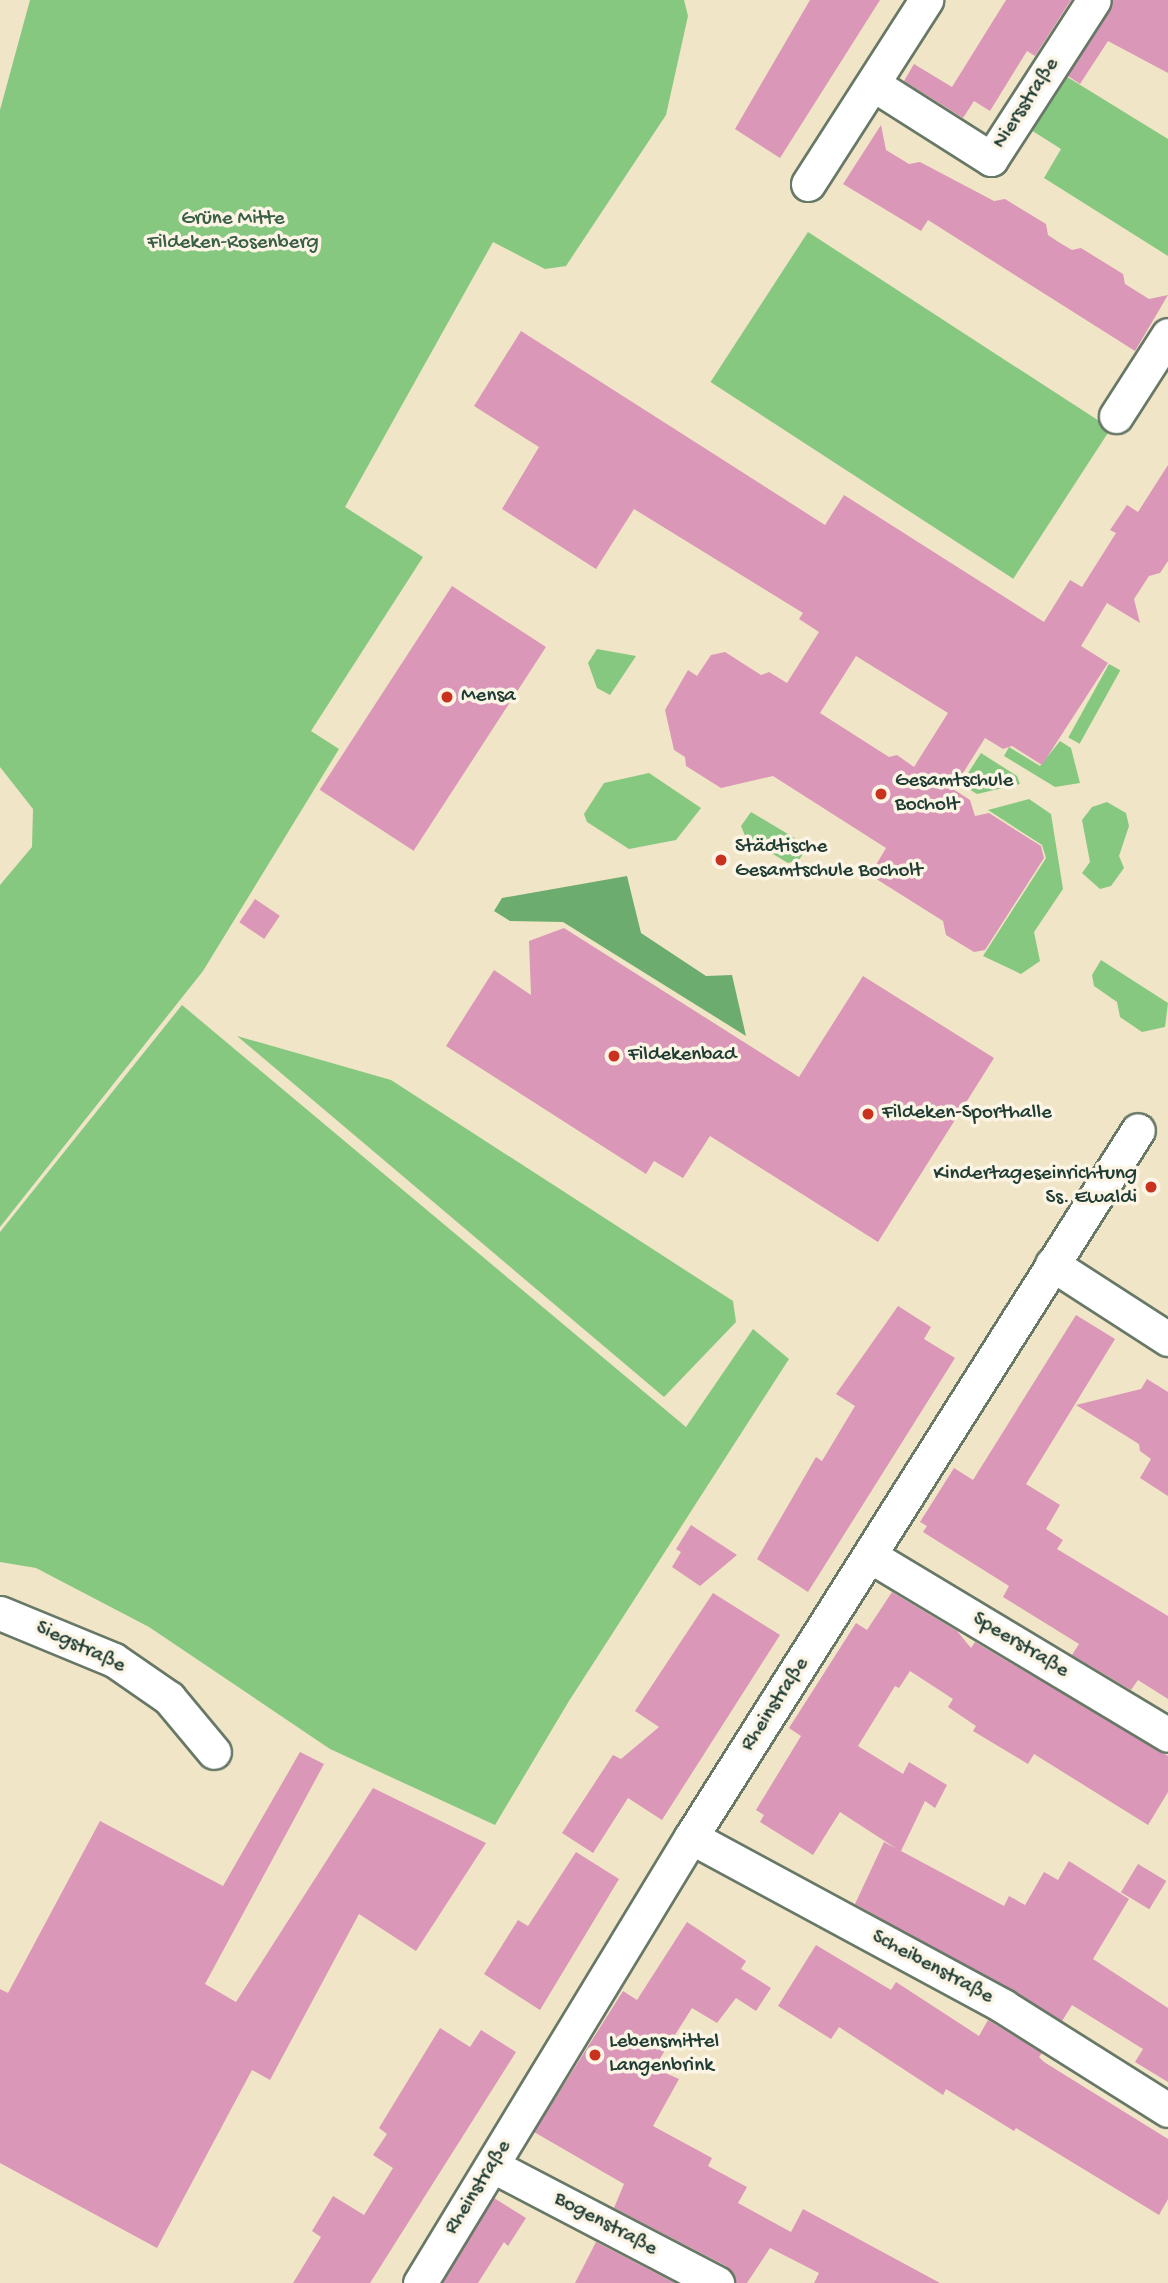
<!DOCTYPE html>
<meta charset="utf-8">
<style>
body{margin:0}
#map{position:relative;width:1168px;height:2283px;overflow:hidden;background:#f1e5c7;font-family:"Gochi Hand",sans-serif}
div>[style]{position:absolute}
.green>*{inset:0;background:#86c880;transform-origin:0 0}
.forest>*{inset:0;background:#6cac6e}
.building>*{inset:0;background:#da97b8;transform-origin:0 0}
.roads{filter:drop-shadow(2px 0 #687867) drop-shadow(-2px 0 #687867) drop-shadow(0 2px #687867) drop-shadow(0 -2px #687867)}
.minor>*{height:33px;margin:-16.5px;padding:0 16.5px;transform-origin:16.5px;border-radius:16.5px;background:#fff}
.dots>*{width:19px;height:19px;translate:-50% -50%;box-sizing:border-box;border:4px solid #fcf5e5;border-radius:50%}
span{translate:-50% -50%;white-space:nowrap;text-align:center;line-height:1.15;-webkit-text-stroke:7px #fcf5e5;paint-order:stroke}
.street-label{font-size:21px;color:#1f3d34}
.park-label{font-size:21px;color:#396047}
.poi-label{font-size:21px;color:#1f3d34}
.left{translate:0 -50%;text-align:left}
.right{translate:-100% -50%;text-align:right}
</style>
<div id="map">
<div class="green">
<i style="clip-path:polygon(30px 0,684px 0,688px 16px,666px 115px,566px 266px,545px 269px,493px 242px,345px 507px,423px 557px,311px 731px,339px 749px,203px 971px,0 1227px,0 885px,32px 847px,33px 809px,0 767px,0 110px)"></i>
<i style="clip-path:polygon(1064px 75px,1168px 139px,1168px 256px,1044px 178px,1061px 149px,1031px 130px)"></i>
<i style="left:808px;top:232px;width:361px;height:179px;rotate:33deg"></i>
<i style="clip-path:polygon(597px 649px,636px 656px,610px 695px,597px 688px,588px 663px)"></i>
<i style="left:1109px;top:664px;width:13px;height:84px;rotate:29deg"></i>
<i style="clip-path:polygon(1060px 741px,1071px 748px,1080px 783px,1055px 787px,1004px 756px,1009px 747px,1040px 766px)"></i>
<i style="clip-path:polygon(981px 753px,1017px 776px,1020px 784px,977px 794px,961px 784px)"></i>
<i style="clip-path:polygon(649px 773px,701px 808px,676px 840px,629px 849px,587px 822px,584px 814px,604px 783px)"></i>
<i style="clip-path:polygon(1029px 799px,1051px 814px,1063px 889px,1034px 932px,1040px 961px,1021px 974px,983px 956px,1046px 858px,1042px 845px,988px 810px)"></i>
<i style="clip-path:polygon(1107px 802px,1126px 813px,1129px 826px,1119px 856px,1124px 868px,1111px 886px,1100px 889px,1082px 873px,1090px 862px,1082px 820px,1092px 807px)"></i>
<i style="clip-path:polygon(751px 812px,808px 846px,799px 860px,788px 863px,746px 838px,741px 826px)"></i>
<i style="clip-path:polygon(1101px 960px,1168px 1003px,1165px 1027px,1142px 1032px,1120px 1017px,1117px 1002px,1094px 986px,1092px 975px)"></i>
<i style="clip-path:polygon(182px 1005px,686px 1427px,753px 1329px,789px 1359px,569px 1701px,495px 1825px,330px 1749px,149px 1627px,36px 1568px,0 1562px,0 1232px)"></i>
<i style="clip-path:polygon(237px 1036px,391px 1080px,733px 1301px,736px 1322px,664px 1397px)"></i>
</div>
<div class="forest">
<i style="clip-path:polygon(627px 876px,641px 933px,706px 976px,732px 975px,746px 1036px,563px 922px,510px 921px,494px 911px,502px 898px)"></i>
</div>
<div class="building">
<i style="clip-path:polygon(810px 0,880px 0,780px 158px,735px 129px)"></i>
<i style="clip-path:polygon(1006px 0,1071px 0,1035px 56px,1027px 51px,990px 111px,974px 101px,963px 118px,904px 81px,914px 64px,952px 87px)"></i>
<i style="clip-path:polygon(1113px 0,1168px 0,1168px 73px,1108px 41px,1080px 84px,1068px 76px)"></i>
<i style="clip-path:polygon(881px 125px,886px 150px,909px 164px,920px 162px,994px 201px,1005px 199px,1046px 224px,1048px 235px,1060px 243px,1072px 250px,1081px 248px,1123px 274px,1125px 284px,1149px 299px,1168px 295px,1135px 351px,928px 220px,921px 231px,843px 184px)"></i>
<i style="clip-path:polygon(evenodd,521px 331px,825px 525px,844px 495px,1044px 622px,1070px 580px,1082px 587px,1116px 533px,1110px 530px,1127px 505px,1138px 512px,1168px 465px,1168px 561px,1160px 573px,1149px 576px,1134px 599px,1140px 623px,1107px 603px,1081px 646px,1108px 663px,1042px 765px,1012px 746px,1003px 749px,985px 738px,953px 789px,970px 800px,975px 816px,989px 813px,1041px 846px,1044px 858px,985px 950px,974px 952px,946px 935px,943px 921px,870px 875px,886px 848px,773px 776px,721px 788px,686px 766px,685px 757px,674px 750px,665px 710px,688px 670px,697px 676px,711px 655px,725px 652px,761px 675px,769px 672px,787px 683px,819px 632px,799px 619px,803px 613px,634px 509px,596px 569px,502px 509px,539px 447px,474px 406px,521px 331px,856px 656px,948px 713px,914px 767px,897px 755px,889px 757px,820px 713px,856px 656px)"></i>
<i style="left:452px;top:586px;width:112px;height:243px;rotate:33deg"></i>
<i style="left:255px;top:899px;width:30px;height:28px;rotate:34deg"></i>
<i style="clip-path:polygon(564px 928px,799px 1077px,863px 976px,994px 1058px,878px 1242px,710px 1136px,683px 1178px,654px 1161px,646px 1174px,446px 1046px,494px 970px,531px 995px,529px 941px)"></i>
<i style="clip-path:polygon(898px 1306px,931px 1327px,924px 1339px,955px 1358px,808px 1592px,757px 1559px,816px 1457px,822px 1461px,855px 1406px,836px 1394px)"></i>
<i style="clip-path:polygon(1076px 1315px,1115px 1339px,1026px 1484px,1060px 1505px,1046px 1529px,1063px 1540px,1057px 1549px,1168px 1616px,1168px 1699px,1138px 1680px,1131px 1690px,1072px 1655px,1079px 1644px,1003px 1597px,1009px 1586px,923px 1532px,927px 1526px,920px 1522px,954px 1468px,973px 1480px)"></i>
<i style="clip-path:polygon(1147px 1379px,1168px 1392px,1168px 1496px,1140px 1478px,1151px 1459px,1140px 1451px,1139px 1444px,1076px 1405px,1141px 1389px)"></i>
<i style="clip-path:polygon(691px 1525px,737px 1555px,700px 1586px,672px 1567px,681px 1552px,676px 1549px)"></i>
<i style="clip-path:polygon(892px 1592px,957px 1631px,971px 1648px,975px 1642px,1168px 1756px,1168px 1792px,1148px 1825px,1034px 1754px,1028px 1764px,973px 1731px,976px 1726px,948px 1707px,953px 1699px,910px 1671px,899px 1688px,895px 1686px,858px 1746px,903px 1774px,909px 1762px,947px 1785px,935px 1808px,925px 1801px,901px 1851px,1004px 1906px,1009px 1896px,1025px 1905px,1044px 1872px,1058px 1880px,1069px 1861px,1129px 1899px,1093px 1959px,1168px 2008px,1168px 2082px,1135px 2062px,1143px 2049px,1072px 2005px,1062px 2021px,855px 1904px,884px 1842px,897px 1849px,840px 1812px,813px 1855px,760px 1822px,764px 1815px,756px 1810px,801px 1736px,789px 1728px,856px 1623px,867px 1630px)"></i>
<i style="clip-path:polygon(713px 1593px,780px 1635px,662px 1820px,628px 1798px,593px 1853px,562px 1833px,613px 1755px,621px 1759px,659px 1727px,635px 1711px)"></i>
<i style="clip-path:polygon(300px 1752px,324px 1764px,205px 1984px,236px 2002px,373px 1788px,486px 1843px,416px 1951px,359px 1914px,270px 2080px,252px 2070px,157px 2248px,0 2163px,0 1989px,8px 1993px,100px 1821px,223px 1886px)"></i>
<i style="clip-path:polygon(576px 1852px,619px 1879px,540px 2010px,484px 1974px,518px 1920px,528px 1926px)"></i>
<i style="left:1138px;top:1864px;width:33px;height:33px;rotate:31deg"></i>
<i style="clip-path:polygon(687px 1922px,746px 1961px,741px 1969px,771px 1988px,756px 2011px,736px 1998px,717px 2023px,692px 2008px,654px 2068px,679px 2079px,653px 2126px,712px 2158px,708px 2166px,747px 2187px,738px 2203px,791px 2232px,803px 2209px,940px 2283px,814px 2283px,819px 2273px,770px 2248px,747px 2283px,736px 2283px,726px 2266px,614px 2208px,624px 2184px,534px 2132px,623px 1991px,637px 2000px)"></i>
<i style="clip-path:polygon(816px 1945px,891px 1990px,896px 1982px,979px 2036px,988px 2020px,993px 2023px,1042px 2053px,1039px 2057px,1044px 2062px,1168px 2139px,1168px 2199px,1159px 2215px,1016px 2128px,1014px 2131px,946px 2089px,943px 2095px,839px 2027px,831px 2039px,778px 2006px)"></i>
<i style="clip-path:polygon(440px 2028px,470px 2047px,481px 2030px,516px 2052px,370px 2283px,293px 2283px,321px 2237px,312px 2231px,333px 2196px,364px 2215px,393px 2168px,373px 2155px,387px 2134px,379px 2128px)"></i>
<i style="clip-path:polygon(494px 2198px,526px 2218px,508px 2246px,504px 2242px,478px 2283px,443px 2283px)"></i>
<i style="clip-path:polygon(596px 2242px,675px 2283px,575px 2283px)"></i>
</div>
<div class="roads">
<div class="minor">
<i style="left:873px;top:84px;width:140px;rotate:32.4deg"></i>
<i style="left:991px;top:159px;width:189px;rotate:-57.1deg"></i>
<i style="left:808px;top:184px;width:219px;rotate:-57.3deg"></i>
<i style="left:1116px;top:416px;width:96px;rotate:-57.3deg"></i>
<i style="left:1052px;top:1264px;width:138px;rotate:32.9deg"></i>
<i style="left:872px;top:1557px;width:345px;rotate:31deg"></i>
<i style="left:0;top:1613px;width:123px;rotate:22.4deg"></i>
<i style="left:114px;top:1660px;width:67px;rotate:34.6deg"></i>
<i style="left:169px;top:1698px;width:70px;rotate:50.2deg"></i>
<i style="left:691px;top:1837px;width:355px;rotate:28.4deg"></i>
<i style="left:1003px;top:2006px;width:195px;rotate:32.2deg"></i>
<i style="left:493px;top:2166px;width:253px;rotate:27.6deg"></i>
<i style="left:420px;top:2283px;width:522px;rotate:-58.72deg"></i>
<i style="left:691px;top:1837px;width:836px;rotate:-57.7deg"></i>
</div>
</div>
<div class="dots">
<i style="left:447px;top:697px;background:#c8321e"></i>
<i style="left:881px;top:794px;background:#c8321e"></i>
<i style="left:721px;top:860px;background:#c8321e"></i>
<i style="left:614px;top:1056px;background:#c8321e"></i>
<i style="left:868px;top:1114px;background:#c8321e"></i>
<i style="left:1151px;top:1187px;background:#c8321e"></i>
<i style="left:595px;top:2055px;background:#c8321e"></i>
</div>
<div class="street-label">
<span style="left:1027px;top:104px;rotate:-57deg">Niersstraße</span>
<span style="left:1020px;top:1646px;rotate:31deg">Speerstraße</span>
<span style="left:80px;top:1648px;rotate:25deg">Siegstraße</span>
<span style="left:776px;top:1705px;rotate:-57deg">Rheinstraße</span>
<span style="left:932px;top:1968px;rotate:28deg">Scheibenstraße</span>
<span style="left:479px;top:2188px;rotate:-58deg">Rheinstraße</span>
<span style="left:605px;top:2225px;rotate:28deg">Bogenstraße</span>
</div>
<div class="park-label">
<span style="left:233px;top:232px">Grüne Mitte<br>Fildeken-Rosenberg</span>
</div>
<div class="poi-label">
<span class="left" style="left:461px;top:697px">Mensa</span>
<span class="left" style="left:895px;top:794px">Gesamtschule<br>Bocholt</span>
<span class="left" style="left:735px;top:860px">Städtische<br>Gesamtschule Bocholt</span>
<span class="left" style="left:628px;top:1056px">Fildekenbad</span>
<span class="left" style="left:882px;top:1114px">Fildeken-Sporthalle</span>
<span class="right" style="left:1137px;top:1187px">Kindertageseinrichtung<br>Ss. Ewaldi</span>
<span class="left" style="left:609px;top:2055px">Lebensmittel<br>Langenbrink</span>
</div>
</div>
